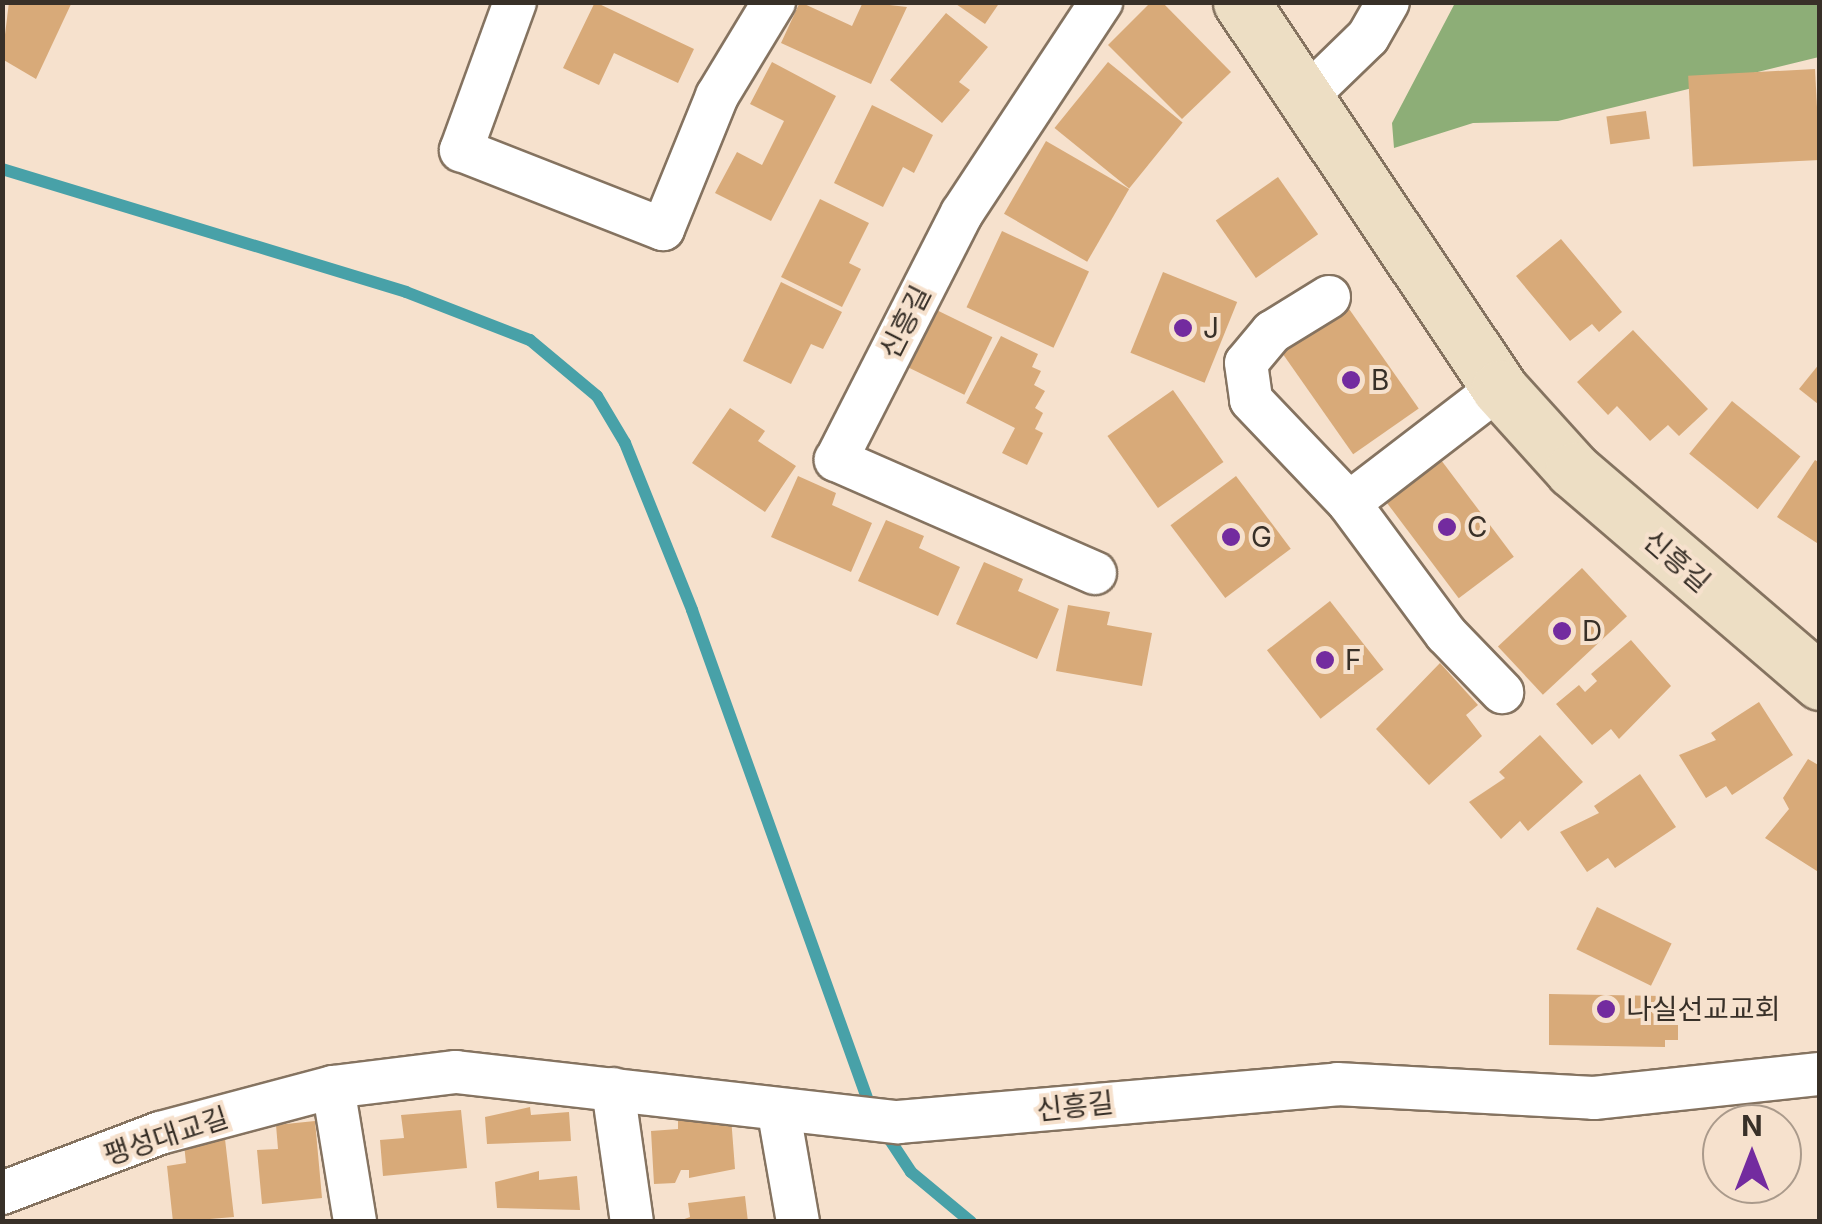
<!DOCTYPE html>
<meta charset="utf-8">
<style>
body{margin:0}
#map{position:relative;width:1822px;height:1224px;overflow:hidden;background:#f6e1cd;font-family:Inter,"Noto Sans KR",sans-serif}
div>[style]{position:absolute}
.forest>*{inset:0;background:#8dae77}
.stream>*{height:12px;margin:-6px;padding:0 6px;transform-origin:6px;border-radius:6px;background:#48a1a8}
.building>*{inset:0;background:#d8aa79;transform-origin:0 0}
.roads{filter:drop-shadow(2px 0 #857360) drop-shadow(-2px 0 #857360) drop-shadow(0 2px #857360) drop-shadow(0 -2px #857360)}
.street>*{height:42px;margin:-21px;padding:0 21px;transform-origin:21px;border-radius:21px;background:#fff}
.secondary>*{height:55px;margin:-27.5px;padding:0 27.5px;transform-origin:27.5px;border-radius:27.5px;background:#eddec4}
.dots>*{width:28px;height:28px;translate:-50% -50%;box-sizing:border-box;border:5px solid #f6e1cd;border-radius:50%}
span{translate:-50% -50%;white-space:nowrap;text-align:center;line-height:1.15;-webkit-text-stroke:8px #f6e1cd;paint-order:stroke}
.street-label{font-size:28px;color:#383028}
.poi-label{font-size:28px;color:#383028}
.left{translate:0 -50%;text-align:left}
.frame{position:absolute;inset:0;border:5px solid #383028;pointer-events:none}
.north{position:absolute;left:1702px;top:1104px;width:100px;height:100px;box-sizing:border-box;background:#f6e1cd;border:2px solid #aa9a8b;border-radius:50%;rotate:0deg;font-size:28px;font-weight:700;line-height:40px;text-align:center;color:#383028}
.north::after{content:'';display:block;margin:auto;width:35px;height:45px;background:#732b9f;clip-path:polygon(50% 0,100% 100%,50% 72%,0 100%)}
</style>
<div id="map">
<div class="forest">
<i style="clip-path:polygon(1455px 3px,1819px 3px,1819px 57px,1558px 121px,1473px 123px,1394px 148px,1392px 123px)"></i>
</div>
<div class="stream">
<i style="left:2px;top:169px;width:422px;rotate:16.9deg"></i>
<i style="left:406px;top:292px;width:133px;rotate:21.2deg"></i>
<i style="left:530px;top:340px;width:87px;rotate:39.9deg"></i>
<i style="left:597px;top:396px;width:55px;rotate:59.2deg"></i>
<i style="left:625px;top:443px;width:180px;rotate:68.1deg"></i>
<i style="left:692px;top:610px;width:530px;rotate:70.27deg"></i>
<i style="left:884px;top:1131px;width:49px;rotate:56.6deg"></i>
<i style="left:911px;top:1172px;width:78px;rotate:39.8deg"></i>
</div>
<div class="building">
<i style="clip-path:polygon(9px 2px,72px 2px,36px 79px,2px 59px)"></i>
<i style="clip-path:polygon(595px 2px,694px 49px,678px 83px,614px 53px,599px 85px,563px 68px)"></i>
<i style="clip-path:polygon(800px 2px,852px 26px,863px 2px,907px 7px,871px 84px,781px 43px)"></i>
<i style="clip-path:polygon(953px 2px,1000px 2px,985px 24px)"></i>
<i style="clip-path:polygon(1151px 2px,1162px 2px,1231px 72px,1182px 119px,1108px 45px)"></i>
<i style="clip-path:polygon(946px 13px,988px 47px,959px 82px,970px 90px,942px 123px,890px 80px)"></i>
<i style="clip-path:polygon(772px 62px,836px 96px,771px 221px,715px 193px,737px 152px,762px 165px,784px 121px,750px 104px)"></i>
<i style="left:1108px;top:62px;width:96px;height:85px;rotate:39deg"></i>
<i style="left:1815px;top:69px;width:91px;height:127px;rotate:87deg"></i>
<i style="clip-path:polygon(872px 105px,933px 135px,914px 173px,903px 167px,883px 207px,834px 183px)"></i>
<i style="left:1646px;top:111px;width:28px;height:40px;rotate:82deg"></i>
<i style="left:1046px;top:141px;width:96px;height:84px;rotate:30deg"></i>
<i style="left:1278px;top:177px;width:70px;height:76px;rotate:55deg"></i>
<i style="clip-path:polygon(820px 199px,869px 223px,849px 263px,861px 269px,842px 307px,781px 277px)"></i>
<i style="left:1002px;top:231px;width:96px;height:84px;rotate:25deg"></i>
<i style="clip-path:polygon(1561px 239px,1622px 312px,1599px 332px,1592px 324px,1570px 341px,1516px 276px)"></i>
<i style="left:1163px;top:272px;width:80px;height:87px;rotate:22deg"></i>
<i style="clip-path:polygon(781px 282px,842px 312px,823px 349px,811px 344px,791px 384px,743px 361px)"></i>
<i style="left:916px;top:300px;width:85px;height:64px;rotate:26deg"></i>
<i style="left:1347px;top:306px;width:125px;height:80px;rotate:55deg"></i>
<i style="clip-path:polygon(1633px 330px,1708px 409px,1679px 436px,1668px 425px,1650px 441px,1617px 406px,1608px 415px,1577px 382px)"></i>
<i style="clip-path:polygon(1001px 336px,1038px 354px,1032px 367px,1041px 371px,1034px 385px,1045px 391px,1035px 408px,1043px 413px,1035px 429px,1043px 433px,1027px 465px,1002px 453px,1015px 428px,966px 403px)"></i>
<i style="clip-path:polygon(1820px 363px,1820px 401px,1818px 404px,1799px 389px)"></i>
<i style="left:1173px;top:390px;width:88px;height:80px;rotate:55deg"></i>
<i style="left:1732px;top:401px;width:88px;height:68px;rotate:39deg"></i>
<i style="clip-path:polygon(730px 408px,765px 431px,758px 441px,796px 466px,765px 512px,692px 463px)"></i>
<i style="left:1438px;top:456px;width:126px;height:69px;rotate:53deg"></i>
<i style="clip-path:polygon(1815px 460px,1820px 463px,1820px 545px,1777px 517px)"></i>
<i style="clip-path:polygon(798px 476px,836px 493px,832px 505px,872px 523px,851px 572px,771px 537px)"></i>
<i style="left:1236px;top:476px;width:91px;height:82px;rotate:53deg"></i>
<i style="clip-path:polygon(886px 520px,924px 536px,919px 548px,960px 567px,938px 616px,858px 581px)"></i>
<i style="clip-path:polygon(984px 562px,1023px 579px,1018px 591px,1059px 609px,1037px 659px,956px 624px)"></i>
<i style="left:1582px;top:568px;width:66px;height:115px;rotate:47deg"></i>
<i style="left:1330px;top:601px;width:87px;height:80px;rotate:52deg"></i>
<i style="clip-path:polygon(1068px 605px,1110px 612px,1107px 625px,1152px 633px,1142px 686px,1056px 671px)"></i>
<i style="clip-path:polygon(1631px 640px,1671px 686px,1619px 739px,1611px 729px,1592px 745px,1556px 704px,1579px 685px,1585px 692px,1597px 681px,1591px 674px)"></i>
<i style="clip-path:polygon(1440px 663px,1478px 705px,1466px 715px,1482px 736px,1429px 785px,1376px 729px)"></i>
<i style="clip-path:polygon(1759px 702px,1793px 755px,1732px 795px,1726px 786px,1706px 798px,1679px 755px,1716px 740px,1711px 733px)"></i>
<i style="clip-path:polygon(1540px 735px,1583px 782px,1528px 831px,1520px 821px,1501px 839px,1469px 802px,1505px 778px,1499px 772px)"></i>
<i style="clip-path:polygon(1808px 759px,1820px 766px,1820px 873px,1765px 838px,1789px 809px,1783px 798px)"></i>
<i style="clip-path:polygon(1640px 774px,1676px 827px,1615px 868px,1608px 858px,1587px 872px,1560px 832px,1599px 813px,1594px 806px)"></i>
<i style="left:1597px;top:907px;width:83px;height:47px;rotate:26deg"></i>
<i style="clip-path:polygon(1549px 994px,1663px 996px,1663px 1023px,1678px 1023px,1678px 1040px,1665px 1040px,1665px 1047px,1549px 1045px)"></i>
<i style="clip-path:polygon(530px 1107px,531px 1115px,569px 1112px,571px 1141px,487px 1144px,485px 1117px)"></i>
<i style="clip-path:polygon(461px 1110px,467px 1168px,383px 1176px,380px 1140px,404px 1138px,401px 1115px)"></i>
<i style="clip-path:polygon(731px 1117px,735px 1169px,689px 1178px,689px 1170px,681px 1170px,675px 1183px,654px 1184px,651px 1131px,678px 1129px,678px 1121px)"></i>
<i style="clip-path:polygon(315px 1121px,322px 1198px,262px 1204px,257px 1150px,278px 1149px,276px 1125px)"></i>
<i style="clip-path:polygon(225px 1139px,234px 1217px,173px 1222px,167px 1166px,186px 1163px,184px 1144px)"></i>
<i style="clip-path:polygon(539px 1171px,539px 1180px,577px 1176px,580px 1210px,497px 1208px,495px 1182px)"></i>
<i style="clip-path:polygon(745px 1196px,748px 1222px,676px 1222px,690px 1217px,688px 1203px)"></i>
</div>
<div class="roads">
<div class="street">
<i style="left:515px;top:2px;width:158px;rotate:110deg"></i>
<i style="left:461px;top:150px;width:217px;rotate:21.4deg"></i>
<i style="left:663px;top:229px;width:144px;rotate:-67.9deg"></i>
<i style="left:717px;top:96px;width:110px;rotate:-58.8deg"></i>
<i style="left:1306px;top:97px;width:86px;rotate:-44.1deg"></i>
<i style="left:1368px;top:37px;width:40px;rotate:-60.3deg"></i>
<i style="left:1329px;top:297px;width:67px;rotate:148.4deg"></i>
<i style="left:1272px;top:332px;width:40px;rotate:130deg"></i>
<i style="left:1246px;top:363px;width:37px;rotate:82deg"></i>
<i style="left:1251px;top:400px;width:142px;rotate:46.4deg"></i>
<i style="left:1349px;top:503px;width:163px;rotate:53.5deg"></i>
<i style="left:1446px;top:634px;width:81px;rotate:46deg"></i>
<i style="left:1349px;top:503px;width:189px;rotate:-37.5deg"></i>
<i style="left:1095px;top:573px;width:283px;rotate:-156.4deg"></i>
<i style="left:836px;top:460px;width:277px;rotate:-63deg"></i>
<i style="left:962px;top:213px;width:253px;rotate:-56.6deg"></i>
<i style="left:333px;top:1087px;width:137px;rotate:80.7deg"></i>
<i style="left:613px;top:1089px;width:134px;rotate:81.9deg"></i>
<i style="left:779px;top:1113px;width:111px;rotate:80.1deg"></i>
<i style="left:2px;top:1193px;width:169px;rotate:-20.8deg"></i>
<i style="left:160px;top:1133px;width:179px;rotate:-14.9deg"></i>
<i style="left:333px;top:1087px;width:124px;rotate:-7deg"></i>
<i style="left:456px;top:1072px;width:445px;rotate:6.5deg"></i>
<i style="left:898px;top:1122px;width:441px;rotate:-4.9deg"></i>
<i style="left:1337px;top:1084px;width:257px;rotate:3.1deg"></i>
<i style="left:1594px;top:1098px;width:227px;rotate:-6.1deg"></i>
</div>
<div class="secondary">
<i style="left:1241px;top:2px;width:464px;rotate:56.2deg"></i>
<i style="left:1499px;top:388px;width:110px;rotate:47.9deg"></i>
<i style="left:1573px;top:470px;width:326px;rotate:40.6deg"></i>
</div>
</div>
<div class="dots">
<i style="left:1183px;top:328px;background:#732b9f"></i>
<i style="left:1351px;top:380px;background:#732b9f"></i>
<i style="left:1447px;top:527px;background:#732b9f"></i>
<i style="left:1231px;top:537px;background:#732b9f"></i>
<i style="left:1562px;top:631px;background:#732b9f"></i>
<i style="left:1325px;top:660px;background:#732b9f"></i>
<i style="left:1606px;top:1009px;background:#732b9f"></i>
</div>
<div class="street-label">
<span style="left:905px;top:322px;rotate:-63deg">신흥길</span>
<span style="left:1677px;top:561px;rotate:41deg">신흥길</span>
<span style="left:1075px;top:1106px;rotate:-6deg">신흥길</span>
<span style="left:166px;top:1136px;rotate:-18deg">팽성대교길</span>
</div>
<div class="poi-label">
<span class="left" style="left:1203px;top:328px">J</span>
<span class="left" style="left:1371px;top:380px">B</span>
<span class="left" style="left:1467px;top:527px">C</span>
<span class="left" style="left:1251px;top:537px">G</span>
<span class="left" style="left:1582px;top:631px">D</span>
<span class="left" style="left:1345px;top:660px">F</span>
<span class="left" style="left:1626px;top:1009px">나실선교교회</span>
</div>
<div class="frame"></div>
<div class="north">N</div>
</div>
